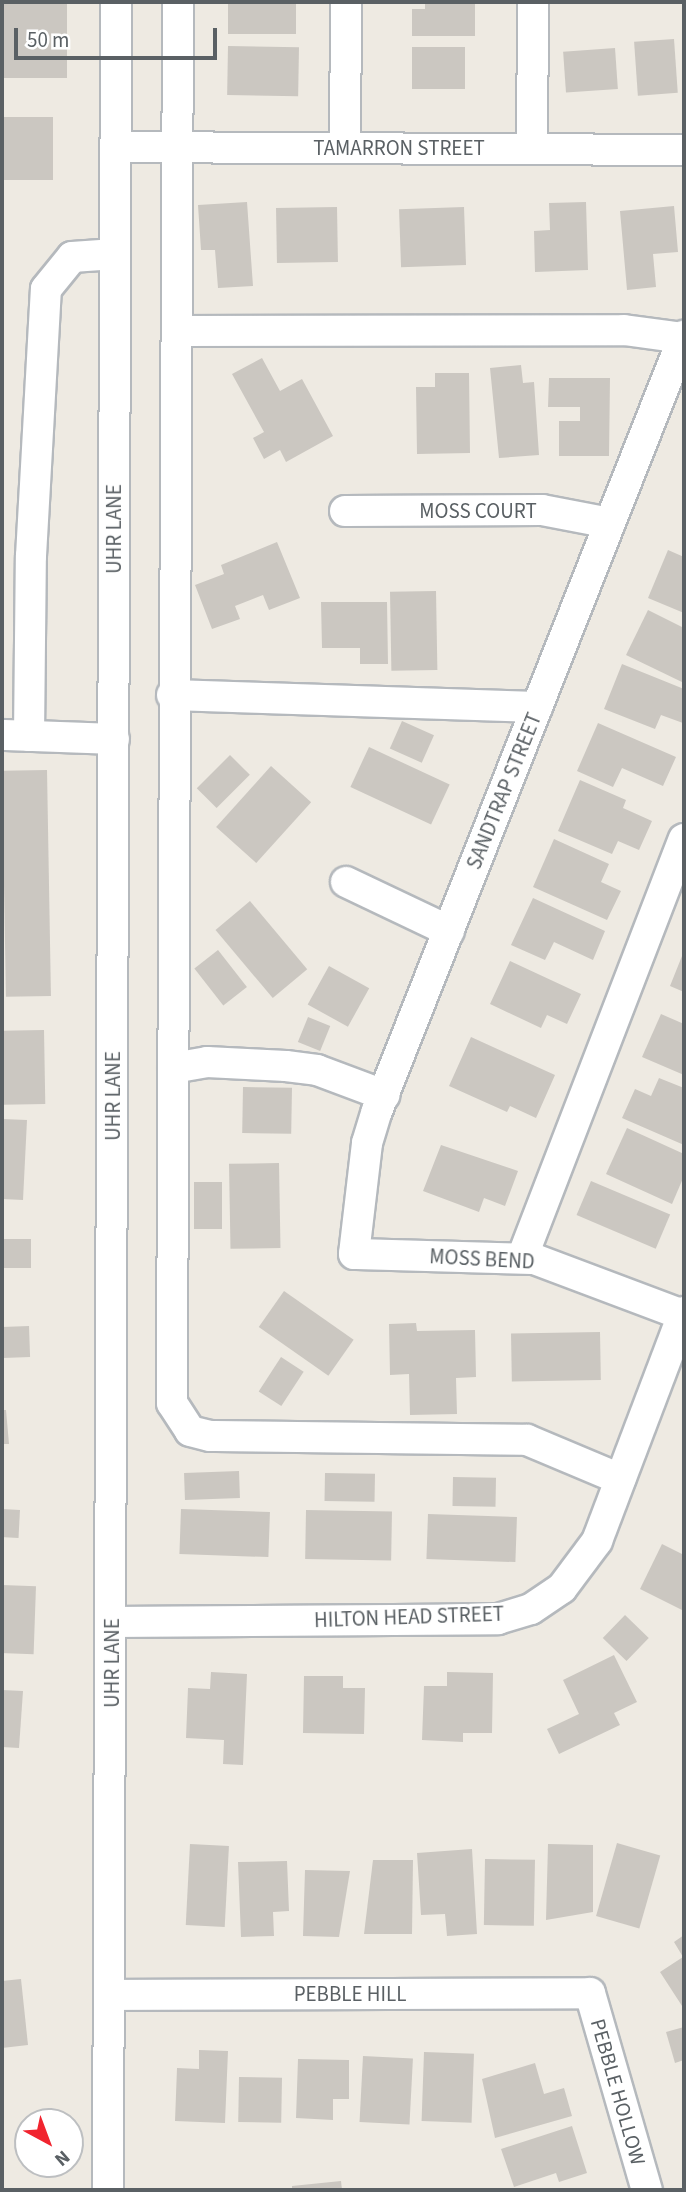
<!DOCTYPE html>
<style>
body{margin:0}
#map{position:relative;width:686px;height:2192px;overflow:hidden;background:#eeeae2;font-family:"Source Sans 3",sans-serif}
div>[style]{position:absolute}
.building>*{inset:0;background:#cbc7c1;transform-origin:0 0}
.roads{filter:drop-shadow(2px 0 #b5b9bd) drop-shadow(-2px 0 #b5b9bd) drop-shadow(0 2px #b5b9bd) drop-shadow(0 -2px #b5b9bd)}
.minor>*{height:30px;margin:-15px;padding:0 15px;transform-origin:15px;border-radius:15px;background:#fff}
span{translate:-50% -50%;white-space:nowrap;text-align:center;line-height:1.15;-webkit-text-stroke:6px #fff;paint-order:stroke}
.street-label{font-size:21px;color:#5a6064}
.frame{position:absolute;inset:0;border:4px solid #5a6064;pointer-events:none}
.north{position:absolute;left:14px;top:2108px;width:70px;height:70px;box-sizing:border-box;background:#fff;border:2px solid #bdbfc1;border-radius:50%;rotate:139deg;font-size:19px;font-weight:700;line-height:28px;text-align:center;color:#5a6064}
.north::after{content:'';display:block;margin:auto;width:24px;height:32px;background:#f1242f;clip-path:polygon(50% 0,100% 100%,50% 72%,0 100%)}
.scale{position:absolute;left:14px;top:28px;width:203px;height:32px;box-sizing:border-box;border:4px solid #5a6064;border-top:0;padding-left:9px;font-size:21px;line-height:24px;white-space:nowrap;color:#5a6064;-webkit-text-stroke:5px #fff;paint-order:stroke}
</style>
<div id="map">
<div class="building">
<i style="left:2px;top:2px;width:65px;height:76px"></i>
<i style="left:228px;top:2px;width:68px;height:32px"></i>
<i style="clip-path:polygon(425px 2px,475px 2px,475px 36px,412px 36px,412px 9px,425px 9px)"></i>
<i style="left:674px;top:39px;width:54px;height:40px;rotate:86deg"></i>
<i style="left:228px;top:46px;width:71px;height:49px;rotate:1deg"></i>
<i style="left:412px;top:47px;width:53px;height:42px"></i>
<i style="left:615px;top:48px;width:41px;height:52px;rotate:86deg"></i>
<i style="left:2px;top:117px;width:51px;height:63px"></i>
<i style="clip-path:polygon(247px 202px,253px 286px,218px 288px,215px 250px,201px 250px,198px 205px)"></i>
<i style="clip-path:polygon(586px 202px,588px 270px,535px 272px,534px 231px,550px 230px,549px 203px)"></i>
<i style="clip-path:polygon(674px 206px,678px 252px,653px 254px,656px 287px,627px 290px,620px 211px)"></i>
<i style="left:337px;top:207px;width:55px;height:61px;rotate:89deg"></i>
<i style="left:464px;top:207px;width:58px;height:65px;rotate:88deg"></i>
<i style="clip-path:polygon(262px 358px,280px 391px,302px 379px,333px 436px,286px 462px,280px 450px,264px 459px,253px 438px,264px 432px,232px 374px)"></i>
<i style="clip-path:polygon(521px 365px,523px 383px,534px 382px,539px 455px,499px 458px,490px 368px)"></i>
<i style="clip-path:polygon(435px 373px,469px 373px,470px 453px,417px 454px,416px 387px,435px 387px)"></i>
<i style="clip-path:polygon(549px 378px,610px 378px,609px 456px,559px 456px,559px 421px,580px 421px,580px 407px,548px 407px)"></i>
<i style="clip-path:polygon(277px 542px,300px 598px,269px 610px,263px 595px,235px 606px,240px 619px,212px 629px,195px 585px,224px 574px,221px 565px)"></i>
<i style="clip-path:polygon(668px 550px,684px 557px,684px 613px,648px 598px)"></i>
<i style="left:436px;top:591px;width:79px;height:46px;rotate:89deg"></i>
<i style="clip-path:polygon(321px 602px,387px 602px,388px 664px,360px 664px,360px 648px,322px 648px)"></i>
<i style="clip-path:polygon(648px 610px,684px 628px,684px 683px,626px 655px)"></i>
<i style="clip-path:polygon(622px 664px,684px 689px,683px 723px,661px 715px,655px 729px,604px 709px)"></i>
<i style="left:402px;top:721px;width:35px;height:30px;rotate:24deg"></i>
<i style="clip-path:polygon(598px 723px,676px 757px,663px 786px,622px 768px,613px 787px,577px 771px)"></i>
<i style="left:369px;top:747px;width:89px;height:44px;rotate:25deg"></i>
<i style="left:230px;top:755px;width:28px;height:47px;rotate:45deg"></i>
<i style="left:271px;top:766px;width:54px;height:82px;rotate:42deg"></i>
<i style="left:47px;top:770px;width:226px;height:45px;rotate:89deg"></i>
<i style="clip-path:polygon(580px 780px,626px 800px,623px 808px,652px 821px,639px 850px,618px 841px,612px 854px,558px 831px)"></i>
<i style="clip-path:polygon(554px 839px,609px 864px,601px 882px,621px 891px,607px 920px,533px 887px)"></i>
<i style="clip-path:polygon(533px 898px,605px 931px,593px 960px,554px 942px,545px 960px,511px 945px)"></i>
<i style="left:250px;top:901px;width:89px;height:45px;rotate:50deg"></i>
<i style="left:218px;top:950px;width:47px;height:30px;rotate:52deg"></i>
<i style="clip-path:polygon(684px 951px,684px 992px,670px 986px)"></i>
<i style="clip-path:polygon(510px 961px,581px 994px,567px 1024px,547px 1015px,541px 1028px,490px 1004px)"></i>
<i style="left:329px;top:966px;width:46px;height:44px;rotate:29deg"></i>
<i style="clip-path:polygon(661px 1014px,684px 1024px,684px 1075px,642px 1057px)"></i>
<i style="left:308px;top:1017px;width:24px;height:27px;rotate:22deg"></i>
<i style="left:44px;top:1030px;width:74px;height:42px;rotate:89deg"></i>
<i style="clip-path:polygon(471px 1037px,555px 1075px,536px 1118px,510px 1106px,507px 1112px,449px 1086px)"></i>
<i style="clip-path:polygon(659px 1078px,684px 1088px,684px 1145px,622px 1118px,635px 1089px,651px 1096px)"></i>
<i style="left:243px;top:1087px;width:49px;height:46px;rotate:1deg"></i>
<i style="clip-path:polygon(2px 1119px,27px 1120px,23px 1200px,2px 1199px)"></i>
<i style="clip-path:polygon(627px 1128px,684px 1154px,684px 1176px,672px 1204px,606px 1174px)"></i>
<i style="clip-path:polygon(441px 1145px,518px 1171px,505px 1206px,484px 1198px,479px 1212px,423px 1191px)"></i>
<i style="left:279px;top:1163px;width:85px;height:50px;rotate:89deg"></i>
<i style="left:591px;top:1181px;width:86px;height:37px;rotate:23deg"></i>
<i style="left:194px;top:1182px;width:28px;height:47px"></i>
<i style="left:2px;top:1239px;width:29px;height:29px"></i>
<i style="left:284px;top:1291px;width:85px;height:44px;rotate:35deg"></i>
<i style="clip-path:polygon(416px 1323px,417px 1331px,475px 1330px,476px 1377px,456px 1378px,457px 1414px,410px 1415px,409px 1374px,390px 1375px,389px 1324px)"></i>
<i style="left:29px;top:1326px;width:31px;height:27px;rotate:88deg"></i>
<i style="left:600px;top:1332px;width:48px;height:89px;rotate:89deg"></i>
<i style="left:281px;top:1357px;width:27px;height:41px;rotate:33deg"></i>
<i style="clip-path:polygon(2px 1410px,6px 1410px,9px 1444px,2px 1444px)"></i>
<i style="left:239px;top:1471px;width:27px;height:55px;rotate:88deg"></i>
<i style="left:325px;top:1473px;width:50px;height:28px;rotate:1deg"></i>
<i style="left:453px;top:1477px;width:43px;height:29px;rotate:1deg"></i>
<i style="left:2px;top:1509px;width:18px;height:28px;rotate:3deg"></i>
<i style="left:181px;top:1509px;width:89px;height:45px;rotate:2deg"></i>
<i style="left:306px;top:1510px;width:86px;height:49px;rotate:1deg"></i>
<i style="left:428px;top:1514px;width:89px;height:45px;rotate:2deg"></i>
<i style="clip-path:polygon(662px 1544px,684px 1555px,684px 1611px,640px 1589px)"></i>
<i style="left:2px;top:1585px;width:34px;height:68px;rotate:2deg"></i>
<i style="left:625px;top:1615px;width:33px;height:32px;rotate:44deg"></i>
<i style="clip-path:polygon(614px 1655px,637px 1702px,614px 1713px,620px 1725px,559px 1754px,547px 1729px,579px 1714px,563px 1680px)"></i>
<i style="clip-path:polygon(211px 1672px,247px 1674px,243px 1765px,223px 1764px,224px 1740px,186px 1738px,188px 1688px,210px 1689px)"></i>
<i style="clip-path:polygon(447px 1672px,493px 1673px,492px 1733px,463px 1733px,463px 1742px,422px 1740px,424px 1686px,447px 1686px)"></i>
<i style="clip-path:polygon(304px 1676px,343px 1676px,343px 1688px,365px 1688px,364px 1734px,303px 1733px)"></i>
<i style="clip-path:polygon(2px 1690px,23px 1691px,19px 1748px,2px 1747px)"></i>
<i style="left:617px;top:1843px;width:45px;height:76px;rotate:16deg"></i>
<i style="left:190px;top:1844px;width:39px;height:81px;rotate:3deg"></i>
<i style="clip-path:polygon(548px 1844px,593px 1845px,593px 1912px,546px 1920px)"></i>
<i style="clip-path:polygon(472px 1849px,477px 1934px,447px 1936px,445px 1914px,421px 1915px,417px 1853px)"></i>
<i style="left:485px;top:1859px;width:50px;height:66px;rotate:1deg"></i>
<i style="clip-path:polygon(373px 1860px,413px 1860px,412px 1934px,364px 1934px)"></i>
<i style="clip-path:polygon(287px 1861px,289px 1911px,273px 1912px,274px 1936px,241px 1937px,238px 1862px)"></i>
<i style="clip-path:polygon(305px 1870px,350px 1871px,339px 1937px,303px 1936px)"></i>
<i style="clip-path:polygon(684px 1935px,684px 2009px,660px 1972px,683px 1957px,674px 1942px)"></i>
<i style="clip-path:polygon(21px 1979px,28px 2045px,2px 2048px,2px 1981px)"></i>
<i style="clip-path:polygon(684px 2027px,684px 2060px,675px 2063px,666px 2032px)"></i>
<i style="clip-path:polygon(199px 2050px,228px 2051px,225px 2123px,175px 2121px,177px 2068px,199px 2069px)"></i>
<i style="left:424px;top:2052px;width:50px;height:69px;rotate:2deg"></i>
<i style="left:363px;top:2056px;width:50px;height:66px;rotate:3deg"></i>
<i style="clip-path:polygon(298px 2059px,349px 2060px,349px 2099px,333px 2099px,333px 2120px,296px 2118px)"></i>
<i style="clip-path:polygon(535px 2063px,544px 2094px,564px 2088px,572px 2116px,495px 2138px,482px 2079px)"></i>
<i style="left:239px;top:2077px;width:43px;height:45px;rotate:1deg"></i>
<i style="clip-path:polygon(572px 2126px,587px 2173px,559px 2182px,556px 2173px,514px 2187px,501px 2149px)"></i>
<i style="clip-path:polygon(341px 2181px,342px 2190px,292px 2190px,292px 2186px)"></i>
</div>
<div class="roads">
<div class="minor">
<i style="left:178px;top:2px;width:1401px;rotate:90.25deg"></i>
<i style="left:172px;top:1403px;width:33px;rotate:57deg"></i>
<i style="left:190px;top:1431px;width:21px;rotate:14deg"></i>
<i style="left:210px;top:1436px;width:317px;rotate:0.7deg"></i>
<i style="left:527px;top:1440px;width:101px;rotate:22.8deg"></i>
<i style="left:115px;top:147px;width:569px;rotate:0.3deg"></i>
<i style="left:345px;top:147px;width:145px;rotate:-89.6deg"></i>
<i style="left:532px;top:149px;width:147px;rotate:-89.6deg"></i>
<i style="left:177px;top:331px;width:447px;rotate:-0.1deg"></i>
<i style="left:624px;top:330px;width:60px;rotate:7.7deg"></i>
<i style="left:345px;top:511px;width:197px;rotate:-0.3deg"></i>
<i style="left:542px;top:510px;width:69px;rotate:10.8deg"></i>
<i style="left:172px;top:695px;width:365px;rotate:1.9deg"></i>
<i style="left:2px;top:735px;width:112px;rotate:2deg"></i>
<i style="left:29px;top:736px;width:180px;rotate:-89.4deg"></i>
<i style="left:31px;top:556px;width:267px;rotate:-86.8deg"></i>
<i style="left:46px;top:289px;width:41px;rotate:-50.9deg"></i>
<i style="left:72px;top:257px;width:43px;rotate:-4deg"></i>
<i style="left:346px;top:882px;width:114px;rotate:25.4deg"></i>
<i style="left:173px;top:1068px;width:35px;rotate:-10deg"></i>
<i style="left:207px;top:1062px;width:79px;rotate:2.9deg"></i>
<i style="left:286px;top:1066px;width:31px;rotate:7deg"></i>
<i style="left:317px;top:1070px;width:72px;rotate:20.5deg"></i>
<i style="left:522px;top:1258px;width:449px;rotate:-68.9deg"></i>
<i style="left:683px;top:1315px;width:159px;rotate:-159.4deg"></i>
<i style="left:534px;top:1259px;width:180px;rotate:-178.4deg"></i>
<i style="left:354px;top:1254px;width:112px;rotate:-83.3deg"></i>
<i style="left:367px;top:1143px;width:34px;rotate:-73deg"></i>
<i style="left:377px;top:1111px;width:834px;rotate:-68.39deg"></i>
<i style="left:112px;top:1622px;width:386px;rotate:-0.4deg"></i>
<i style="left:498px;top:1619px;width:34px;rotate:-17deg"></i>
<i style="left:531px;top:1609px;width:37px;rotate:-34deg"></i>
<i style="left:562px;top:1588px;width:59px;rotate:-53.3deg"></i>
<i style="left:597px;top:1541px;width:245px;rotate:-69.2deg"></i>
<i style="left:111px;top:1995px;width:479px;rotate:-0.2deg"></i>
<i style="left:590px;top:1993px;width:205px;rotate:73.9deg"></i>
<i style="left:108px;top:2190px;width:2188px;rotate:-89.79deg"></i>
</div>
</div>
<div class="street-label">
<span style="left:399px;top:148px">TAMARRON STREET</span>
<span style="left:478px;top:511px">MOSS COURT</span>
<span style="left:114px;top:529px;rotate:-90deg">UHR LANE</span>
<span style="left:504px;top:791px;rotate:-68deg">SANDTRAP STREET</span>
<span style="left:113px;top:1096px;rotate:-90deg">UHR LANE</span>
<span style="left:482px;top:1259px;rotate:3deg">MOSS BEND</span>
<span style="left:409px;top:1617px;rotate:-2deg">HILTON HEAD STREET</span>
<span style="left:112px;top:1663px;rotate:-90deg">UHR LANE</span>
<span style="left:350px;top:1994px">PEBBLE HILL</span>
<span style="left:618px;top:2092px;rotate:74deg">PEBBLE HOLLOW</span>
</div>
<div class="frame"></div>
<div class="north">N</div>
<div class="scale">50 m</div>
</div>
